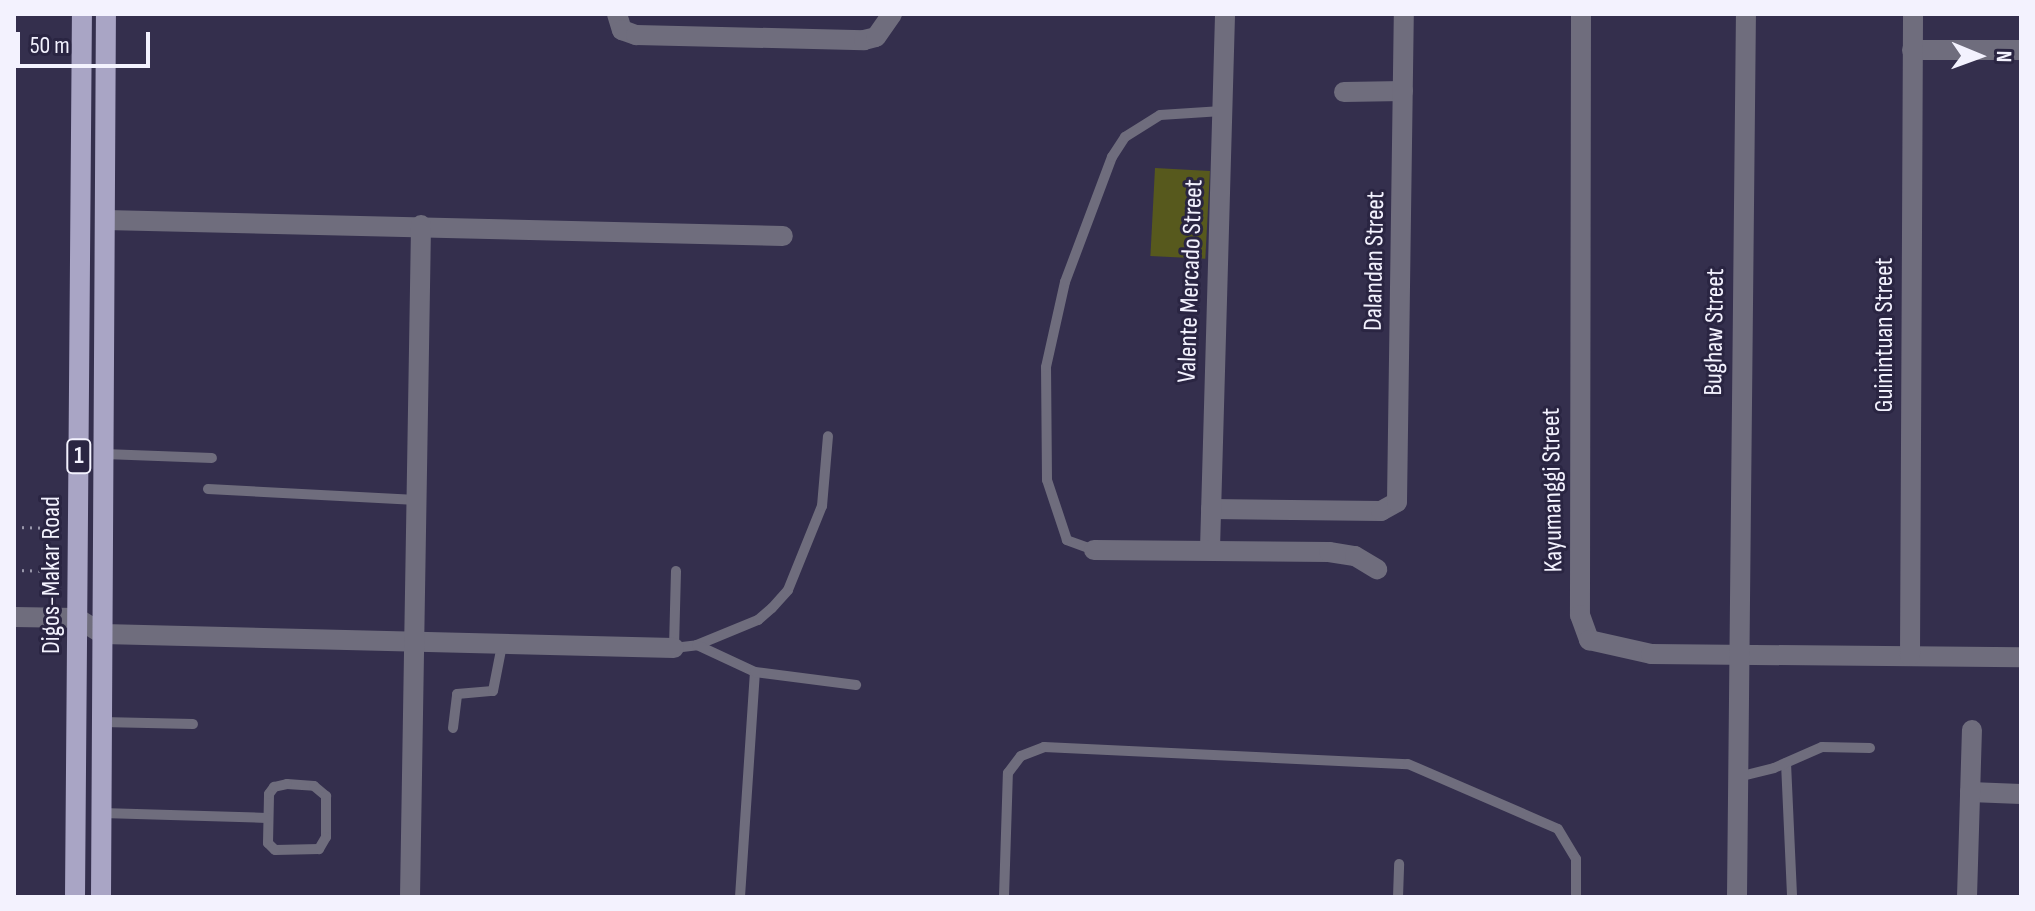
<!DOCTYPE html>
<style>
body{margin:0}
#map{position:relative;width:2035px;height:911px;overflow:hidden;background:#342f4d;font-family:"Sofia Sans Condensed",sans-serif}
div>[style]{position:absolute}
.green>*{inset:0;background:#57591d;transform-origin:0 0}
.path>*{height:3px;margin-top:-1.5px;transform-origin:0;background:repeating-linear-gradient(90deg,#9997ab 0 2px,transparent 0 8px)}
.lane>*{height:10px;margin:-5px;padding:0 5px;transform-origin:5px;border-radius:5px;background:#6f6d7d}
.street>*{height:20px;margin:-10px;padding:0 10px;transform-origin:10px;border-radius:10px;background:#6f6d7d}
.primary>*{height:20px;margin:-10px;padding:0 10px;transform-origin:10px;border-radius:10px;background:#a9a5c5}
span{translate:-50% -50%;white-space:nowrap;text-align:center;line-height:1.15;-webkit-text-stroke:6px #2a2542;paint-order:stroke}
.shield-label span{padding:2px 6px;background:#2a2542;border:2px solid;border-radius:6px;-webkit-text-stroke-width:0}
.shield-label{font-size:24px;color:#f3f2fe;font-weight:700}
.street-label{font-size:26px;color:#f3f2fe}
.frame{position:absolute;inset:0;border:16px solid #f3f2fe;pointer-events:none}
.north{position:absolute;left:1939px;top:16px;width:80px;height:80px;-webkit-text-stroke:6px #2a2542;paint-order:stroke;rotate:91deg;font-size:22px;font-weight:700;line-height:32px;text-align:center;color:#f3f2fe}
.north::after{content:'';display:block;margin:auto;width:28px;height:36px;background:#f3f2fe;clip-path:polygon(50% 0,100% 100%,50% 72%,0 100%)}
.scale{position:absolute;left:16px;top:32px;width:134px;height:36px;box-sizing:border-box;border:4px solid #f3f2fe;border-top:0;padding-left:10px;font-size:24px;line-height:28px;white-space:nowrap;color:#f3f2fe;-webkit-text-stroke:6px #2a2542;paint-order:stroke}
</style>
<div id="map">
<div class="green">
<i style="left:1155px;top:168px;width:55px;height:88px;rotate:3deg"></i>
</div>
<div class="path">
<i style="left:14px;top:527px;width:44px;rotate:1.3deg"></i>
<i style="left:14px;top:570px;width:44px;rotate:1.3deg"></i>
</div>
<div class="lane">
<i style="left:104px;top:454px;width:108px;rotate:2.1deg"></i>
<i style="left:208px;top:489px;width:209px;rotate:3deg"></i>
<i style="left:1094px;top:550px;width:29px;rotate:-160deg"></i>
<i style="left:1067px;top:540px;width:63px;rotate:-108.4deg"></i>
<i style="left:1047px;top:480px;width:113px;rotate:-90.5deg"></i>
<i style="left:1046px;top:367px;width:87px;rotate:-77.4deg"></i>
<i style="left:1065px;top:282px;width:134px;rotate:-69.4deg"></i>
<i style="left:1112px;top:157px;width:24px;rotate:-57deg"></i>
<i style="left:1125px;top:137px;width:41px;rotate:-32.2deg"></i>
<i style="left:1160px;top:115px;width:62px;rotate:-3.7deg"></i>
<i style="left:676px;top:571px;width:77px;rotate:91.5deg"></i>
<i style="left:674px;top:648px;width:23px;rotate:-7deg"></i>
<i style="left:697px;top:645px;width:66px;rotate:-22.3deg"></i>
<i style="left:758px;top:620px;width:18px;rotate:-41deg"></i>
<i style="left:772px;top:608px;width:24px;rotate:-48deg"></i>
<i style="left:788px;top:590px;width:91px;rotate:-68deg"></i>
<i style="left:822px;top:506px;width:70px;rotate:-85.1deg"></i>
<i style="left:697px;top:645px;width:64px;rotate:25deg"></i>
<i style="left:102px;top:722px;width:91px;rotate:1.3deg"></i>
<i style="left:453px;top:728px;width:34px;rotate:-83deg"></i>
<i style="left:457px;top:694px;width:36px;rotate:-5deg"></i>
<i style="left:493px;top:691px;width:47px;rotate:-78.9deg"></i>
<i style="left:1786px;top:763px;width:134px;rotate:87.4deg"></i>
<i style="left:1738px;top:777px;width:37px;rotate:-14deg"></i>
<i style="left:1774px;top:768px;width:52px;rotate:-23.6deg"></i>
<i style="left:1822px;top:747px;width:48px;rotate:1.2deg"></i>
<i style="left:287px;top:784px;width:27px;rotate:4deg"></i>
<i style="left:314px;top:786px;width:16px;rotate:40deg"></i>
<i style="left:326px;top:796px;width:41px;rotate:90deg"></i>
<i style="left:326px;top:837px;width:14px;rotate:120deg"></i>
<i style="left:319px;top:849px;width:44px;rotate:178.7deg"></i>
<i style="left:275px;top:850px;width:10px;rotate:-135deg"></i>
<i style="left:268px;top:843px;width:49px;rotate:-88.8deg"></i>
<i style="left:269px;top:794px;width:9px;rotate:-54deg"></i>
<i style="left:274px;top:787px;width:13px;rotate:-13deg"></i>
<i style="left:102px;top:813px;width:165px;rotate:1.7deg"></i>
<i style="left:740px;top:897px;width:225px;rotate:-86.2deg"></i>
<i style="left:755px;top:672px;width:102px;rotate:7.3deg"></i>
<i style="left:1004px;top:897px;width:124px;rotate:-88.2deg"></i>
<i style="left:1008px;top:773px;width:21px;rotate:-53deg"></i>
<i style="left:1021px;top:756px;width:25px;rotate:-21deg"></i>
<i style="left:1044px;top:747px;width:364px;rotate:2.7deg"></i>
<i style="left:1408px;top:764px;width:163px;rotate:23.4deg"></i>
<i style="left:1558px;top:829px;width:35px;rotate:59deg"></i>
<i style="left:1576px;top:859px;width:38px;rotate:90deg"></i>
<i style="left:1398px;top:897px;width:33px;rotate:-88deg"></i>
</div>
<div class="street">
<i style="left:617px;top:14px;width:17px;rotate:73deg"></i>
<i style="left:622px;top:30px;width:15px;rotate:20deg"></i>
<i style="left:636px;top:35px;width:228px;rotate:1.3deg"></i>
<i style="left:864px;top:40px;width:12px;rotate:-14deg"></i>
<i style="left:876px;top:37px;width:28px;rotate:-55deg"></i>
<i style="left:1581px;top:14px;width:601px;rotate:90.1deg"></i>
<i style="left:1580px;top:615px;width:27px;rotate:70deg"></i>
<i style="left:1589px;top:640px;width:64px;rotate:12.7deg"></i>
<i style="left:1651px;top:654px;width:370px;rotate:0.5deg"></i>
<i style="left:1912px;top:50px;width:109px"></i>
<i style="left:1344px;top:92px;width:59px;rotate:-1deg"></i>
<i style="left:105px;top:220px;width:678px;rotate:1.35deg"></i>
<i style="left:1211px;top:509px;width:170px;rotate:0.7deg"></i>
<i style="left:1381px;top:511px;width:18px;rotate:-29deg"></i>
<i style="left:1397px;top:502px;width:488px;rotate:-89.2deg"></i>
<i style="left:1210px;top:549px;width:535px;rotate:-88.39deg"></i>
<i style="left:1094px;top:550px;width:235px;rotate:0.5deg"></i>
<i style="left:1329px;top:552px;width:26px;rotate:9deg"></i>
<i style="left:1355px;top:556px;width:26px;rotate:31deg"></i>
<i style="left:14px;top:617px;width:63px;rotate:0.9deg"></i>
<i style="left:77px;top:618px;width:31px;rotate:32deg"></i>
<i style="left:103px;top:634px;width:571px;rotate:1.4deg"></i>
<i style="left:1910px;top:656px;width:642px;rotate:-89.73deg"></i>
<i style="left:1970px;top:792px;width:51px;rotate:2.2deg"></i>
<i style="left:410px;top:897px;width:672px;rotate:-89.06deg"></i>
<i style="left:1737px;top:897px;width:883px;rotate:-89.42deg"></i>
<i style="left:1967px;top:897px;width:167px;rotate:-88.3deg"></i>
</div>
<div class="primary">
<i style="left:75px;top:897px;width:883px;rotate:-89.55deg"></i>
<i style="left:101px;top:897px;width:883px;rotate:-89.68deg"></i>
</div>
<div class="shield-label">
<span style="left:79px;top:456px">1</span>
</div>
<div class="street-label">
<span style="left:1375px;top:261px;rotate:-89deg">Dalandan Street</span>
<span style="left:1191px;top:281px;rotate:-88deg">Valente Mercado Street</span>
<span style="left:1715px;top:332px;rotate:-89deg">Bughaw Street</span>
<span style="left:1885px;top:335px;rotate:-90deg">Guinintuan Street</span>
<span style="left:1553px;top:490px;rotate:-91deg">Kayumanggi Street</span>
<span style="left:52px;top:575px;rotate:-90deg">Digos-Makar Road</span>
</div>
<div class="frame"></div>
<div class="north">N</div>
<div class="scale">50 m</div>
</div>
